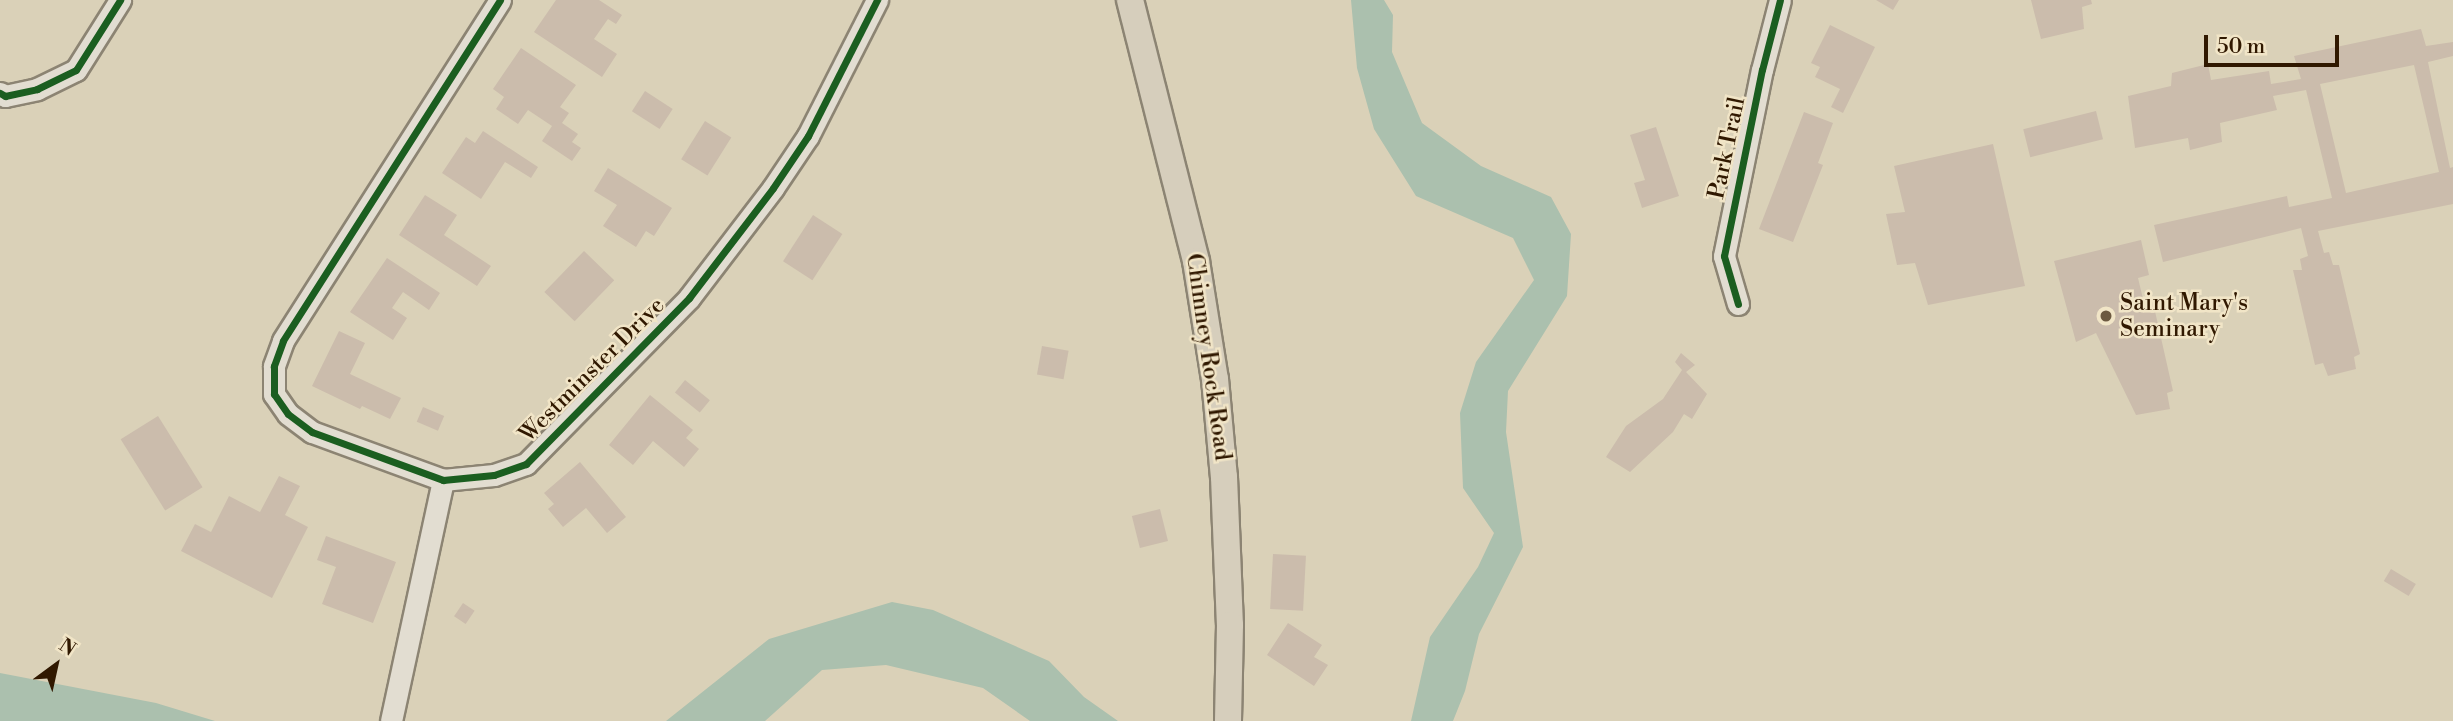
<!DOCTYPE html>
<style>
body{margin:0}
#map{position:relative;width:2453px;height:721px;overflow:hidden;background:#dad1b8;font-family:"Libre Bodoni",serif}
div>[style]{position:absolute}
.water>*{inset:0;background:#abc0ae}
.building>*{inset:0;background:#cbbcac;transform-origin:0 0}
.roads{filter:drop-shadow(2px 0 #8c8473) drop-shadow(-2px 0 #8c8473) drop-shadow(0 2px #8c8473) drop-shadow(0 -2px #8c8473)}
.minor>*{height:21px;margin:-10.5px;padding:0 10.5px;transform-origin:10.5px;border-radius:10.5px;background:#e2ddd1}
.major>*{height:26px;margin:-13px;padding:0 13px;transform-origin:13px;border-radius:13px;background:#d6cebc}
.cycleway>*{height:7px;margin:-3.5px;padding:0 3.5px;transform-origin:3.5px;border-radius:3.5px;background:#1b5e20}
.dots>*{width:19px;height:19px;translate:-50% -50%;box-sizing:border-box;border:4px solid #f1e5c7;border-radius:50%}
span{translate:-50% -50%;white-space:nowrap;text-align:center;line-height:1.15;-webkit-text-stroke:5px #f1e5c7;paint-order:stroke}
.street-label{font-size:23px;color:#301800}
.poi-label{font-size:23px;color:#301800}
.left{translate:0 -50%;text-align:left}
.north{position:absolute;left:21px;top:630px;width:70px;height:70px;-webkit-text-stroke:5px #f1e5c7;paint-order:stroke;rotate:33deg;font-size:19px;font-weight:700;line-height:28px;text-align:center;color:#301800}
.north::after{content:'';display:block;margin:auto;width:24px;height:32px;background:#301800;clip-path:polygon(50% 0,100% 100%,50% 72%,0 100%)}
.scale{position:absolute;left:2204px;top:35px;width:135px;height:32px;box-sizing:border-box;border:4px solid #301800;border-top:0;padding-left:9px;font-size:21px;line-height:24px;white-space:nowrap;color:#301800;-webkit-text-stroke:5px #f1e5c7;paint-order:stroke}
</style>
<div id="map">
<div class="water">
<i style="clip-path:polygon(1351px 0,1384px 0,1393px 15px,1392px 52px,1422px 123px,1481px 166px,1551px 197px,1571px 234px,1567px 296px,1508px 391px,1506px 432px,1523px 547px,1479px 634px,1465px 691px,1453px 721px,1411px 721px,1430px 637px,1478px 567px,1494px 533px,1463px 488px,1460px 413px,1476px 362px,1534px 280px,1513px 238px,1416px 196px,1374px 129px,1357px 68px)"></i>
<i style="clip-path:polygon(892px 602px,933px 610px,1049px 661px,1084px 697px,1118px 721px,1030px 721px,983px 688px,886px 665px,822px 670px,765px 721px,666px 721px,769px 639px)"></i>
<i style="clip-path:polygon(0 673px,156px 703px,215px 721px,0 721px)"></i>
</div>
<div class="building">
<i style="clip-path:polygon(556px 0,599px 0,622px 15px,616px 24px,608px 19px,594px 39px,617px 54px,602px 77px,534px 32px)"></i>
<i style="clip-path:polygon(1876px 0,1899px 0,1893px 10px)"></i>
<i style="clip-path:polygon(2031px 0,2091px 0,2092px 4px,2082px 7px,2084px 29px,2041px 39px)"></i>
<i style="clip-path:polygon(1830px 25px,1875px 47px,1843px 113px,1831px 107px,1840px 89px,1815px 77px,1820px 67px,1811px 63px)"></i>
<i style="clip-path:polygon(evenodd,2421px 29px,2426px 46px,2453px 42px,2453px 56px,2428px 62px,2450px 168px,2453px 167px,2453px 204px,2318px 231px,2324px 253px,2329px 252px,2333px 265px,2339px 265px,2360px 354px,2354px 357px,2356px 369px,2328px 376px,2323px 363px,2315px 365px,2293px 270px,2302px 270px,2300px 259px,2308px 256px,2301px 228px,2163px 262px,2154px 225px,2287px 196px,2289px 207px,2332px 198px,2306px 90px,2273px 96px,2277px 110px,2220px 123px,2222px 142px,2190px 150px,2188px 138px,2135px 148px,2128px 96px,2171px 86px,2172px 73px,2208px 64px,2211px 80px,2269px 71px,2271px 84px,2301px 79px,2294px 56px,2421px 29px,2414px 65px,2439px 172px,2346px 193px,2320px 84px,2414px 65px)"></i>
<i style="clip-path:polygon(521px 48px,576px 85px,560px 107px,569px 113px,562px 123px,578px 134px,572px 142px,581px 148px,572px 161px,542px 141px,552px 126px,528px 110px,518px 124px,496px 109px,504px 97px,493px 89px)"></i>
<i style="left:645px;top:91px;width:33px;height:24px;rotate:33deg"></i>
<i style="left:2096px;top:111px;width:29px;height:75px;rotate:76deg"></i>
<i style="clip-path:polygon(1804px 112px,1833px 123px,1818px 163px,1823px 165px,1793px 242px,1759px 229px)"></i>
<i style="left:705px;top:121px;width:31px;height:45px;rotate:32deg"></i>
<i style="clip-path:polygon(1656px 127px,1679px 196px,1642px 208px,1634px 183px,1645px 180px,1630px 135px)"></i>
<i style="clip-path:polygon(483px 131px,538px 167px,531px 178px,505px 162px,481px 199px,442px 173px,466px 137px,475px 143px)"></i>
<i style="clip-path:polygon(1993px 144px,2025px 286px,1928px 305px,1915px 263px,1897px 265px,1886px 214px,1905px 212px,1894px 166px)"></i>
<i style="clip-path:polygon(608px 168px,672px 208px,654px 236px,646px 231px,636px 247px,603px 226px,617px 205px,594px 191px)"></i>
<i style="clip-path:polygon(425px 195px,457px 215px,444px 235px,491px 266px,477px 286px,399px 235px)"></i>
<i style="left:813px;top:215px;width:35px;height:55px;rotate:33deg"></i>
<i style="clip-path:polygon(2141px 240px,2149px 275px,2138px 278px,2144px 303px,2152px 298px,2173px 391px,2167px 393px,2170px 409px,2136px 415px,2096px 333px,2076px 342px,2054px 261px)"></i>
<i style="left:584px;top:251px;width:42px;height:57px;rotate:44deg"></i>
<i style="clip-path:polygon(387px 258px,440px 293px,429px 310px,403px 292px,392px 308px,407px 318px,393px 340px,350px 312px)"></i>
<i style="clip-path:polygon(339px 331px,365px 343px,350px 374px,401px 398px,390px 419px,362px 406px,360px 409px,312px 386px)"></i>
<i style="left:1042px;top:346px;width:27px;height:29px;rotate:10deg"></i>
<i style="clip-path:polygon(1681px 353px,1695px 365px,1686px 372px,1707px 394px,1692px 419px,1684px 414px,1673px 432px,1630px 472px,1606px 457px,1626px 426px,1663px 399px,1682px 370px,1675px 362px)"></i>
<i style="left:685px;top:380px;width:32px;height:16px;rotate:39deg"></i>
<i style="clip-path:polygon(650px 395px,693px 430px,686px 438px,699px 449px,684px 467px,653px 441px,633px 465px,609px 445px)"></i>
<i style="left:423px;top:407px;width:23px;height:16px;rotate:23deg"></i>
<i style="left:158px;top:416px;width:84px;height:44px;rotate:58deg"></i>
<i style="clip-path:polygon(580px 462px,626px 517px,607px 533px,586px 508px,563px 527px,548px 509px,554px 504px,544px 493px)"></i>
<i style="clip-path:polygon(279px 476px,300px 486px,285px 515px,308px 527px,272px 598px,181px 551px,195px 524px,211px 532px,229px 496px,260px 512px)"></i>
<i style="left:1160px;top:509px;width:33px;height:29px;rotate:76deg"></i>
<i style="clip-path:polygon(326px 536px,396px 562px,373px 623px,322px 604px,336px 567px,317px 560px)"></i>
<i style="left:1273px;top:554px;width:33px;height:55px;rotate:3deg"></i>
<i style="left:2391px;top:569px;width:29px;height:14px;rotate:31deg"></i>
<i style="left:463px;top:603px;width:14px;height:16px;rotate:34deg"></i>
<i style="clip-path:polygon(1288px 623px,1322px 645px,1314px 657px,1328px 665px,1314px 686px,1267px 655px)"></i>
</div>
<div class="roads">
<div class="minor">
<i style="left:500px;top:0;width:404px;rotate:122.5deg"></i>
<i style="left:283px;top:341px;width:27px;rotate:110deg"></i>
<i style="left:274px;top:366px;width:28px;rotate:90deg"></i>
<i style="left:274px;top:394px;width:24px;rotate:55deg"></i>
<i style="left:288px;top:414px;width:30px;rotate:37deg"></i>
<i style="left:312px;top:432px;width:140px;rotate:20.1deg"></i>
<i style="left:443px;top:480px;width:51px;rotate:-5.6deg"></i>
<i style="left:494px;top:475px;width:34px;rotate:-19deg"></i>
<i style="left:526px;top:464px;width:233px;rotate:-45.5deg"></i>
<i style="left:689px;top:298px;width:138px;rotate:-52.6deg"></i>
<i style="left:773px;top:188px;width:63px;rotate:-56.1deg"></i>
<i style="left:808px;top:136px;width:153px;rotate:-63.1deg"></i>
<i style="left:0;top:93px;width:6px;rotate:31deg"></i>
<i style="left:5px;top:96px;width:33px;rotate:-12deg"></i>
<i style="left:37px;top:89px;width:43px;rotate:-26deg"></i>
<i style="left:76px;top:70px;width:83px;rotate:-57.8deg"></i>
<i style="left:1738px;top:304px;width:50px;rotate:-106.3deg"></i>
<i style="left:1724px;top:256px;width:190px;rotate:-78.5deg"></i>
<i style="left:1762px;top:70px;width:72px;rotate:-75.6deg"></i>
<i style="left:391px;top:721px;width:247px;rotate:-77.8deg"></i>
</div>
<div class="major">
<i style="left:1130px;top:0;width:269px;rotate:75.8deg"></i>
<i style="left:1196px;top:261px;width:120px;rotate:80.9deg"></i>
<i style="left:1215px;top:379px;width:98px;rotate:84.8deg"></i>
<i style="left:1224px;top:477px;width:148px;rotate:87.7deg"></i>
<i style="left:1230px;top:625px;width:96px;rotate:91.2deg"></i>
</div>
</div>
<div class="cycleway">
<i style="left:500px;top:0;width:404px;rotate:122.5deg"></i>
<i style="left:283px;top:341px;width:27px;rotate:110deg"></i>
<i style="left:274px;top:366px;width:28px;rotate:90deg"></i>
<i style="left:274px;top:394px;width:24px;rotate:55deg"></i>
<i style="left:288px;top:414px;width:30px;rotate:37deg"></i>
<i style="left:312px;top:432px;width:140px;rotate:20.1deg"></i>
<i style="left:443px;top:480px;width:51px;rotate:-5.6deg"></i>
<i style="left:494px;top:475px;width:34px;rotate:-19deg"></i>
<i style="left:526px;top:464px;width:233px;rotate:-45.5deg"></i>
<i style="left:689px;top:298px;width:138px;rotate:-52.6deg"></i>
<i style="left:773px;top:188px;width:63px;rotate:-56.1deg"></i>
<i style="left:808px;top:136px;width:153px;rotate:-63.1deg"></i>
<i style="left:0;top:93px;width:6px;rotate:31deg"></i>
<i style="left:5px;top:96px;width:33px;rotate:-12deg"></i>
<i style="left:37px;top:89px;width:43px;rotate:-26deg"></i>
<i style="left:76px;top:70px;width:83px;rotate:-57.8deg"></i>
<i style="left:1738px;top:304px;width:50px;rotate:-106.3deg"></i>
<i style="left:1724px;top:256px;width:190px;rotate:-78.5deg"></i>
<i style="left:1762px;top:70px;width:72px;rotate:-75.6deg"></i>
</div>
<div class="dots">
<i style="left:2106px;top:316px;background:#6c5940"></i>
</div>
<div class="street-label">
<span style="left:1727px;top:148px;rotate:-78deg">Park Trail</span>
<span style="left:1208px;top:357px;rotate:82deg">Chimney Rock Road</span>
<span style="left:592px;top:370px;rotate:-45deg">Westminster Drive</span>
</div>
<div class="poi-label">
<span class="left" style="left:2120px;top:316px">Saint Mary's<br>Seminary</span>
</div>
<div class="north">N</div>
<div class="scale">50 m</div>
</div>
